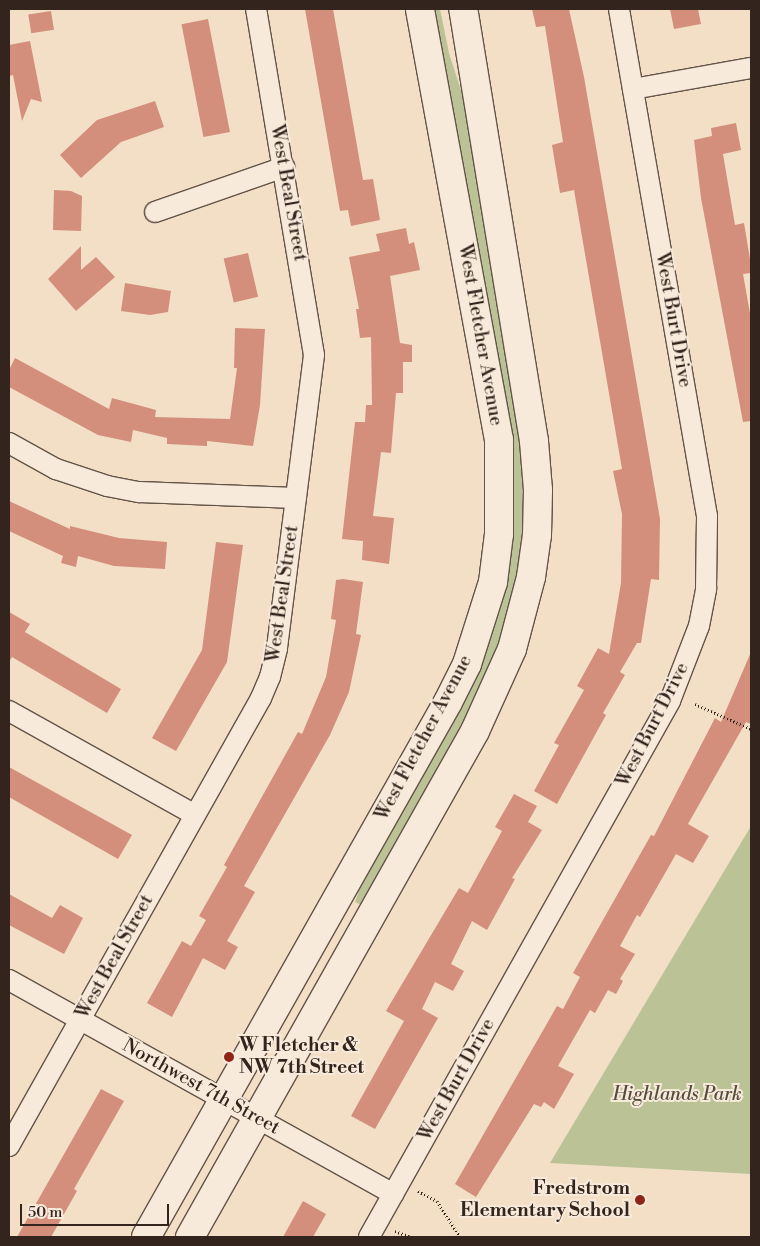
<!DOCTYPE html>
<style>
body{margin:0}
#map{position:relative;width:760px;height:1246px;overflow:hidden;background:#f3dfc6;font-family:"Libre Bodoni",serif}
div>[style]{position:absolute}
.green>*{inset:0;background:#bac296}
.building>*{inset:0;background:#d38f7c;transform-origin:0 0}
.path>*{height:3px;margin-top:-1.5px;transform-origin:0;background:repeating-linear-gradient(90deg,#33251e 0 1px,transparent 0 3.5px)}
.roads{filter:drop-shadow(1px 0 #635448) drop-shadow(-1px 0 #635448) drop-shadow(0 1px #635448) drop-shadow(0 -1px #635448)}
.minor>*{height:20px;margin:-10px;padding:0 10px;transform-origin:10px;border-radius:10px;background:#f7eada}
.secondary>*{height:28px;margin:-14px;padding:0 14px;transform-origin:14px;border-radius:14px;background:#f7eada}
.dots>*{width:14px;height:14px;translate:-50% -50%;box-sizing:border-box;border:2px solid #f7eada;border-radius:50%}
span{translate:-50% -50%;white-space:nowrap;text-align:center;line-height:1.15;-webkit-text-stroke:4px #f7eada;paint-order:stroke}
.street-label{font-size:19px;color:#33251e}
.poi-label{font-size:19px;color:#33251e;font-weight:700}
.left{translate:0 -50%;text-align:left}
.right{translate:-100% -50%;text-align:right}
.park-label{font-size:19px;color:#554c3c;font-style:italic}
.frame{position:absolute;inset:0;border:10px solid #33251e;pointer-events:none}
.scale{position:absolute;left:20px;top:1204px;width:149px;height:22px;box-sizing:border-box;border:2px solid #33251e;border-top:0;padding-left:6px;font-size:15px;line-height:18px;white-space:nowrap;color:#33251e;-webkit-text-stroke:4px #f7eada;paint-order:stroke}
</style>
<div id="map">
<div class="green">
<i style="clip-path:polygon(430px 9px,440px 9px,449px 53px,465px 103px,520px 424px,525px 503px,524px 533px,519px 570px,497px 652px,481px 690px,363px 906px,355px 902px,364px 876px,507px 562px)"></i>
<i style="clip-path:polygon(751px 826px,751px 1174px,550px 1163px)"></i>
</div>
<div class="building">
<i style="clip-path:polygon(305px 9px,333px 9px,363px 180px,373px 179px,380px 220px,351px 226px,348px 210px,340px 211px)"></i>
<i style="clip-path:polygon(532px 9px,569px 9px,584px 77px,660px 519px,659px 580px,651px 579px,641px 643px,637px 643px,620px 672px,625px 675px,603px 713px,606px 715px,557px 804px,534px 791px,559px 745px,554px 743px,584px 690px,577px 686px,598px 648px,609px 654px,621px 583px,622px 514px,613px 471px,622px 469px,574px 190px,560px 193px,552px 145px,563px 142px,545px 26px,536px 27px)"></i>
<i style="clip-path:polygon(670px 9px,698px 9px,701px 24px,674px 29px)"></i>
<i style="left:51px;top:11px;width:19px;height:23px;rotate:81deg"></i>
<i style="left:208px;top:19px;width:115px;height:27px;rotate:79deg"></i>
<i style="clip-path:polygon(30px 41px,42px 102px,31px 99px,22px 121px,13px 75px,9px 76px,9px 45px)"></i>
<i style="clip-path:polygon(155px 101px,164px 127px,121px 142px,81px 178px,60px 155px,97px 120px)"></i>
<i style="clip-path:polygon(736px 123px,741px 150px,723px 154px,735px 225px,744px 223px,751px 265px,751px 273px,743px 274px,751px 319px,751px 421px,743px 422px,701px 198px,694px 140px,712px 136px,711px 128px)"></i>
<i style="clip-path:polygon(54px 190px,71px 191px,82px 196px,81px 231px,53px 230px)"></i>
<i style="clip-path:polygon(406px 228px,409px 244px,414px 242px,420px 270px,390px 276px,400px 343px,412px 345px,412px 362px,403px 362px,403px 393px,396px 393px,391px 453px,381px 452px,373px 516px,394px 518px,389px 564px,362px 560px,363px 541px,342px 539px,355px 422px,365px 422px,366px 405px,372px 405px,371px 337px,360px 338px,356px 309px,359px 309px,349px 257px,380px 251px,376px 234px)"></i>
<i style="clip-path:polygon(81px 246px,81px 270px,96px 257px,115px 277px,76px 311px,48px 279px)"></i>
<i style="left:248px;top:253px;width:45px;height:25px;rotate:77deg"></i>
<i style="clip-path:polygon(125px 283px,171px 291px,168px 312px,150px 315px,121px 311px)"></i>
<i style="clip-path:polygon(235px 328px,265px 329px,260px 405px,253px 446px,207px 441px,207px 446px,167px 444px,167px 438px,133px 430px,131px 442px,98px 435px,9px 387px,9px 370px,15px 358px,109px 409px,112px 398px,156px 410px,155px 417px,230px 419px,237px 368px,234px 368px)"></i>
<i style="clip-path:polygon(9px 501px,70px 529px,70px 526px,119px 538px,167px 542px,165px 569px,114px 566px,78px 556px,76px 567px,61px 563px,63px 556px,9px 531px)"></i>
<i style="clip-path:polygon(216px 542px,243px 545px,227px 662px,176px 751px,152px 738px,202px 650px)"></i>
<i style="clip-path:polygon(343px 579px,363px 582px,356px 634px,361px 635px,349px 692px,330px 735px,244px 886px,255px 892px,227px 941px,238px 947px,225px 970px,203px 958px,172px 1017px,147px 1003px,182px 941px,191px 946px,206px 920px,199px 916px,227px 867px,224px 865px,298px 732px,302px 734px,326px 677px,336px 620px,331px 619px,336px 580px)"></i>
<i style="clip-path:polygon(9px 612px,30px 624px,25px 632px,121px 689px,107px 713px,12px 657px,9px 662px)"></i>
<i style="clip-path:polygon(751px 652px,751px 724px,746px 722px,688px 824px,709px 836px,693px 863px,676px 854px,640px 917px,637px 915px,620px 946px,635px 954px,620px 979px,623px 981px,616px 994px,608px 990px,595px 1013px,590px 1010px,558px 1066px,574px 1074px,554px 1109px,544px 1102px,541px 1107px,534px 1104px,476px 1197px,455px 1184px,557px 1006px,563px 1009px,580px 977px,573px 973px,651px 835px,654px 836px,715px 718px,721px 722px)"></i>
<i style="clip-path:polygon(9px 767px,132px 835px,118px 859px,9px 797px)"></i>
<i style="clip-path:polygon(514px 794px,537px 806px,528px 822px,542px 830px,512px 878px,515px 879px,487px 930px,472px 921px,451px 964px,464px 971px,453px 991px,435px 982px,422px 1009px,438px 1018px,375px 1129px,351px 1116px,404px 1021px,386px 1011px,459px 888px,468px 893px,502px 831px,495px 827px)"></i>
<i style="clip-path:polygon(9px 894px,52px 918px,60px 905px,83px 918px,64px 954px,9px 925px)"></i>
<i style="clip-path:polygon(101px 1089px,124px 1101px,74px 1189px,77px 1191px,51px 1237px,17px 1237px)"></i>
<i style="clip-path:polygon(303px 1201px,326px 1214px,313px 1237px,283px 1237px)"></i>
</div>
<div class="path">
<i style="left:695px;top:704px;width:61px;rotate:24.1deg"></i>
<i style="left:418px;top:1191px;width:21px;rotate:28deg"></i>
<i style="left:437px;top:1201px;width:43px;rotate:57.4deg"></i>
<i style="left:395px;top:1231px;width:17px;rotate:21deg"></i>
</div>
<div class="roads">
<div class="minor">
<i style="left:633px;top:89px;width:120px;rotate:-10.1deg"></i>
<i style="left:155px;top:212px;width:137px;rotate:-19.2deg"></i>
<i style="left:9px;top:443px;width:54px;rotate:29deg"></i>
<i style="left:56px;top:469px;width:54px;rotate:18.4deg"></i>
<i style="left:107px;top:486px;width:33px;rotate:11deg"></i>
<i style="left:139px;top:492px;width:157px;rotate:2.2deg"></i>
<i style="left:9px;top:711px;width:213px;rotate:29.2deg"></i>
<i style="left:9px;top:980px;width:440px;rotate:29.1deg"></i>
<i style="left:9px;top:1146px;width:514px;rotate:-60.64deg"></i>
<i style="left:261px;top:698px;width:23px;rotate:-67deg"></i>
<i style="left:270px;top:677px;width:30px;rotate:-76deg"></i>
<i style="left:277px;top:648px;width:295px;rotate:-82.8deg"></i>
<i style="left:314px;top:355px;width:351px;rotate:-99.5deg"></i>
<i style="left:369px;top:1237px;width:615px;rotate:-60.68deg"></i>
<i style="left:670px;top:701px;width:80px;rotate:-68.9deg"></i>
<i style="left:699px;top:626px;width:38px;rotate:-79deg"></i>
<i style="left:706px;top:589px;width:73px;rotate:-89.2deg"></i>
<i style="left:707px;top:516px;width:515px;rotate:-99.85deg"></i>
</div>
<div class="secondary">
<i style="left:146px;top:1237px;width:614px;rotate:-60.56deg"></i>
<i style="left:448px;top:702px;width:42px;rotate:-63.4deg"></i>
<i style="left:467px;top:664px;width:86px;rotate:-72.4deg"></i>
<i style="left:493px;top:582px;width:48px;rotate:-82.9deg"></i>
<i style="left:499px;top:534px;width:94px;rotate:-90deg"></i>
<i style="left:499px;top:440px;width:438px;rotate:-100.4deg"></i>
<i style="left:190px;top:1237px;width:581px;rotate:-60.61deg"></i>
<i style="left:475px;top:731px;width:90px;rotate:-65.7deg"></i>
<i style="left:512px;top:649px;width:74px;rotate:-75.2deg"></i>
<i style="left:531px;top:577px;width:42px;rotate:-81.9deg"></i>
<i style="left:537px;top:535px;width:45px;rotate:-88.7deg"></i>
<i style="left:538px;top:490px;width:49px;rotate:-94.7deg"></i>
<i style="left:534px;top:441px;width:438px;rotate:-99.3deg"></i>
</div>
</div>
<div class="dots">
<i style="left:229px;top:1057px;background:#8f2418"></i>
<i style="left:640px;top:1200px;background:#8f2418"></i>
</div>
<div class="street-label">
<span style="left:288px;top:193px;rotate:80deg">West Beal Street</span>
<span style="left:673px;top:320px;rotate:80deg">West Burt Drive</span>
<span style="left:480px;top:335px;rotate:80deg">West Fletcher Avenue</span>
<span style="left:283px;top:594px;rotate:-82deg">West Beal Street</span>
<span style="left:653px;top:725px;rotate:-63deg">West Burt Drive</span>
<span style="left:424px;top:738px;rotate:-62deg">West Fletcher Avenue</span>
<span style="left:115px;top:957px;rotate:-61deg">West Beal Street</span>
<span style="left:457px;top:1080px;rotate:-61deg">West Burt Drive</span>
<span style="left:201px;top:1087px;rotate:29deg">Northwest 7th Street</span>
</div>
<div class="poi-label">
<span class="left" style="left:239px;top:1057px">W Fletcher &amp;<br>NW 7th Street</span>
<span class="right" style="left:630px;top:1200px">Fredstrom<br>Elementary School</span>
</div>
<div class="park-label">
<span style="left:677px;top:1095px">Highlands Park</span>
</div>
<div class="frame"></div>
<div class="scale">50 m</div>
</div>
